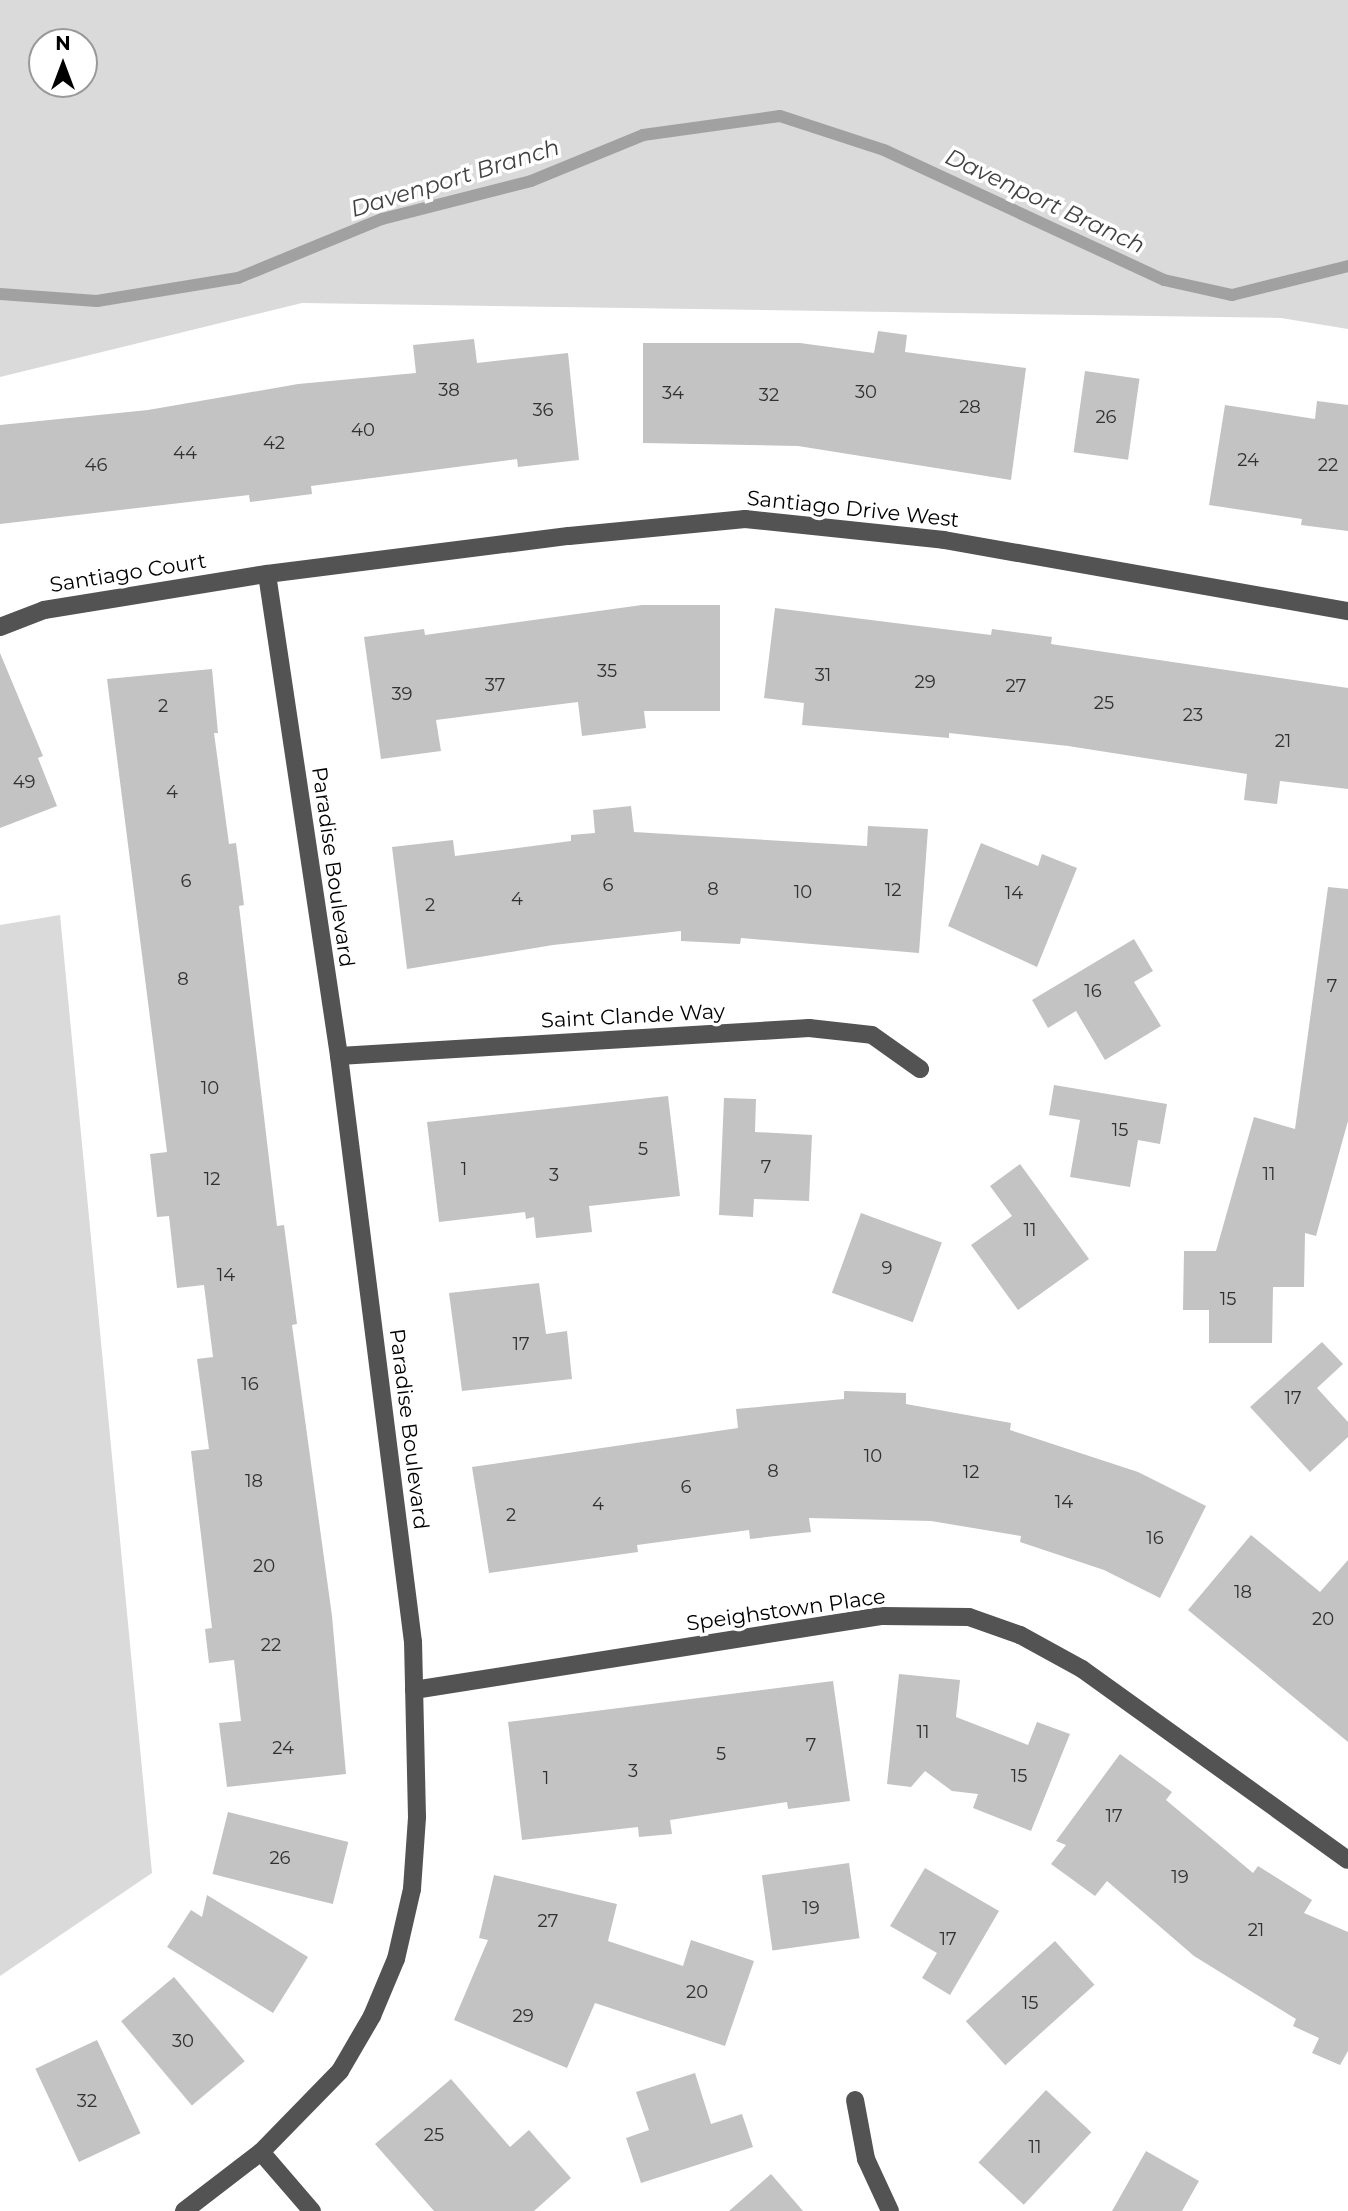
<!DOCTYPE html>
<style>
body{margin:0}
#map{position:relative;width:1348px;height:2211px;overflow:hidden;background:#fff;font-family:Montserrat,sans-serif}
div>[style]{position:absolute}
.green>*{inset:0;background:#dadada}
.stream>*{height:12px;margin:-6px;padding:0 6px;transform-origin:6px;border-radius:6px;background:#a1a1a1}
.building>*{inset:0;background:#c3c3c3;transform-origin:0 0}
.minor>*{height:18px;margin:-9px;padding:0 9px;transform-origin:9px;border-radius:9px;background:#535353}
span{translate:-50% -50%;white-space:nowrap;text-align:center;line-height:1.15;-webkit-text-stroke:7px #fff;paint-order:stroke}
.number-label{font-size:18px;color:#313131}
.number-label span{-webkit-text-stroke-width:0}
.street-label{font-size:21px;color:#000}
.water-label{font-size:23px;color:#424242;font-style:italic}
.north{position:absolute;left:28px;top:28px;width:70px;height:70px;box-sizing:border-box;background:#fff;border:2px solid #999;border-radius:50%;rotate:0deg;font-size:19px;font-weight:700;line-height:28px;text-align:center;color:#000}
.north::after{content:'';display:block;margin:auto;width:24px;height:32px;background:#000;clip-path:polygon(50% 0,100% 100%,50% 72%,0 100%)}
</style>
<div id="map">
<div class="green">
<i style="clip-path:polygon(evenodd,0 0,1348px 0,1348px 329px,1281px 318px,302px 303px,0 377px,0 0,42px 42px,84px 42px,84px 84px,42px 84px,42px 42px)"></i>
<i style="clip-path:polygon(60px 915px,152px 1873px,0 1976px,0 925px)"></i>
</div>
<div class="stream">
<i style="left:0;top:294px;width:97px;rotate:4.1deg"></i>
<i style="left:97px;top:301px;width:143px;rotate:-9.3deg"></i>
<i style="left:238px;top:278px;width:156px;rotate:-22.3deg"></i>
<i style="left:382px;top:219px;width:154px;rotate:-14.3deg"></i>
<i style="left:531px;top:181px;width:121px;rotate:-22.3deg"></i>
<i style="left:643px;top:135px;width:138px;rotate:-7.9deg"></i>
<i style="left:780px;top:116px;width:109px;rotate:18.1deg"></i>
<i style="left:884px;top:150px;width:309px;rotate:24.9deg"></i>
<i style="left:1164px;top:280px;width:70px;rotate:12.4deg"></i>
<i style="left:1232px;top:295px;width:120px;rotate:-14deg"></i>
</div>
<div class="building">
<i style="clip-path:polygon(878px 331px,907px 335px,905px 352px,1026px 368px,1011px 480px,798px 446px,643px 443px,643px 343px,800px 343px,874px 353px)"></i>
<i style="clip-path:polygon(474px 339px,477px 363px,568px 353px,579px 460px,518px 467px,517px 459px,311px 486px,312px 494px,250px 502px,249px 495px,0 524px,0 425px,148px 410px,298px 384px,416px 373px,413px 345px)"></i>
<i style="left:1085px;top:371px;width:55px;height:82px;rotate:8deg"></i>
<i style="clip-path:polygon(1317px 401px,1348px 405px,1348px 531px,1301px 525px,1302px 519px,1209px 505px,1225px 405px,1315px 419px)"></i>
<i style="clip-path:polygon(642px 605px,720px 605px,720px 711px,644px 711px,646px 728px,582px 736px,578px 702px,436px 720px,441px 751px,381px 759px,364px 637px,424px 629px,425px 635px)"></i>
<i style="clip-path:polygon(775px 608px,991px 635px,992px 629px,1052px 637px,1051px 644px,1348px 688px,1348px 789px,1280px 781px,1277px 804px,1244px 800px,1247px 774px,1068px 746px,949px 733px,949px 738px,802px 725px,804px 703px,764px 698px)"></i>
<i style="clip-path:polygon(0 653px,43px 756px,38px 758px,57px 806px,0 828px)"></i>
<i style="clip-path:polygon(212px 669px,218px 733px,214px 733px,229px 844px,236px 843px,244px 905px,239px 906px,277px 1226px,284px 1225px,297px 1324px,292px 1325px,332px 1616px,346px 1774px,227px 1787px,219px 1723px,241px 1721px,234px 1660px,209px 1663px,205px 1629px,212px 1628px,191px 1451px,209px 1449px,197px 1359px,213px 1357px,204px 1285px,177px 1288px,169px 1216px,157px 1217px,150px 1154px,167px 1152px,107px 679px)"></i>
<i style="clip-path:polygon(631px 806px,634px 832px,867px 846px,868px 826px,928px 829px,919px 953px,741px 938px,740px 944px,681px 941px,681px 931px,553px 945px,407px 969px,392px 847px,453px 840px,455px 856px,571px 841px,571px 835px,595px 833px,593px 810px)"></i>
<i style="clip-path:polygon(981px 843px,1038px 866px,1042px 854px,1077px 868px,1037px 967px,948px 926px)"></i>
<i style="clip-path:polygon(1328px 887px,1348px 889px,1348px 1121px,1316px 1236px,1305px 1233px,1304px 1287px,1273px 1287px,1272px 1343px,1209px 1343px,1209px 1310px,1183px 1310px,1184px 1251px,1216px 1251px,1254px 1117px,1295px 1129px)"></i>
<i style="clip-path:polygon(1134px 939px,1153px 971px,1134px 982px,1161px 1026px,1105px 1060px,1076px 1011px,1048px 1028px,1032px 1000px)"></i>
<i style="clip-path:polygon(1054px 1085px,1167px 1104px,1160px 1144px,1138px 1140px,1130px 1187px,1070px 1177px,1080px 1120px,1049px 1115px)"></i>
<i style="clip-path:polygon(668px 1096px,680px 1196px,589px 1206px,592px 1232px,536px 1238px,534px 1217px,526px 1219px,525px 1212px,439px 1222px,427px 1122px)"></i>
<i style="clip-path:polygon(724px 1098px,756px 1099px,755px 1132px,812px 1135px,809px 1201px,754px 1199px,753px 1217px,719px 1215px)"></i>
<i style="clip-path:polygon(1020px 1164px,1089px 1259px,1018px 1310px,971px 1245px,1012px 1216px,990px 1186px)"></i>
<i style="left:861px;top:1213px;width:86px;height:85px;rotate:20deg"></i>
<i style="clip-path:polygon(539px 1283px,546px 1334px,567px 1331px,572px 1379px,462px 1391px,449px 1293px)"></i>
<i style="clip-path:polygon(1322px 1342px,1343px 1364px,1317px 1388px,1348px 1422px,1348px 1437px,1310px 1472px,1250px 1407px)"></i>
<i style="clip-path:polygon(844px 1391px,906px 1393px,906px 1404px,1011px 1423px,1010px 1430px,1138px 1472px,1206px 1506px,1160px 1598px,1104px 1570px,1020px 1542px,1021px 1536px,931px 1521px,809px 1518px,811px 1532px,750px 1539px,749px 1530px,637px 1545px,638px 1552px,489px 1573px,472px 1467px,738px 1428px,736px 1409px,844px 1399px)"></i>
<i style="clip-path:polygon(1251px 1535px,1320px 1592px,1348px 1560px,1348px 1742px,1188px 1610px)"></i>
<i style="clip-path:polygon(899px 1674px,960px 1680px,956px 1717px,1028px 1745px,1037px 1722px,1070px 1734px,1031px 1831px,973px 1808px,978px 1794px,952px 1791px,925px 1771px,911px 1787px,887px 1784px)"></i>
<i style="clip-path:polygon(833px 1681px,850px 1801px,788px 1809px,787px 1802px,670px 1820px,672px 1834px,639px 1837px,638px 1827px,522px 1840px,508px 1722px)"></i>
<i style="clip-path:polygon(1120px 1754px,1172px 1792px,1166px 1800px,1253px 1873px,1258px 1866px,1312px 1900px,1304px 1913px,1348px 1932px,1348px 2051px,1340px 2065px,1312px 2053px,1319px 2038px,1293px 2026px,1296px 2019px,1194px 1956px,1107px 1881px,1095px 1896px,1051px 1864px,1066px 1845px,1056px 1841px)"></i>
<i style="left:228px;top:1812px;width:124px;height:64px;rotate:14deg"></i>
<i style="left:849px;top:1863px;width:76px;height:88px;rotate:82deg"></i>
<i style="clip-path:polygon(925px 1868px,999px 1911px,950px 1995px,922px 1978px,937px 1953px,890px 1926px)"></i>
<i style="clip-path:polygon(494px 1875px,617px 1904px,608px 1941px,683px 1966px,691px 1940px,754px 1961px,725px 2046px,595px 2003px,567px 2068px,454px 2020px,488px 1940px,479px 1938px)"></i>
<i style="clip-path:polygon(207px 1895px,308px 1957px,273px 2013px,167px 1947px,191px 1910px,202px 1917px)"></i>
<i style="left:1055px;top:1941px;width:59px;height:120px;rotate:48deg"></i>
<i style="left:174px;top:1977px;width:110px;height:69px;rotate:50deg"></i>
<i style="left:97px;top:2040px;width:103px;height:68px;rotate:65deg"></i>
<i style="clip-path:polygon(695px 2073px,711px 2124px,742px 2114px,753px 2147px,641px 2183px,626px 2138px,649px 2130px,636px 2092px)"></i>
<i style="clip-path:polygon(451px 2079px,510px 2147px,529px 2130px,571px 2178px,534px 2211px,434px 2211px,375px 2144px)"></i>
<i style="left:1046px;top:2090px;width:62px;height:99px;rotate:43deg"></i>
<i style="clip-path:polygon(1146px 2151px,1199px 2181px,1182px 2211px,1112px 2211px)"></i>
<i style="clip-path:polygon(771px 2174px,803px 2211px,729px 2211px)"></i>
</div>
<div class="minor">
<i style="left:0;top:627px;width:47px;rotate:-21.1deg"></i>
<i style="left:44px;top:610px;width:226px;rotate:-9.2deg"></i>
<i style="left:267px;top:574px;width:304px;rotate:-7.2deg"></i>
<i style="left:569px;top:536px;width:177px;rotate:-5.5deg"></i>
<i style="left:745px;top:519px;width:200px;rotate:6deg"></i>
<i style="left:944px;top:540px;width:410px;rotate:10deg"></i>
<i style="left:339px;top:1056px;width:471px;rotate:-3.4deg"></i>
<i style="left:809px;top:1028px;width:63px;rotate:6.3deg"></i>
<i style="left:872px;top:1035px;width:59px;rotate:35.3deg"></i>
<i style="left:414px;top:1690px;width:474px;rotate:-9deg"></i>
<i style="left:882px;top:1616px;width:87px;rotate:0.7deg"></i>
<i style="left:969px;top:1617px;width:54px;rotate:19.4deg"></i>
<i style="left:1020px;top:1635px;width:71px;rotate:28.7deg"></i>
<i style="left:1082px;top:1669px;width:327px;rotate:35.7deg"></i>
<i style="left:855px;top:2100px;width:60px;rotate:79.4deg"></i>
<i style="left:866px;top:2159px;width:57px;rotate:65.2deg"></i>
<i style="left:261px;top:2152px;width:78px;rotate:49.2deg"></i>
<i style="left:184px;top:2211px;width:97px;rotate:-37.5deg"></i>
<i style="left:261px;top:2152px;width:113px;rotate:-45.7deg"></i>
<i style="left:340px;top:2071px;width:64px;rotate:-59.8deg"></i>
<i style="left:372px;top:2016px;width:62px;rotate:-67.2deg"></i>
<i style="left:396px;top:1959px;width:72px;rotate:-77.1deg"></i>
<i style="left:412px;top:1889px;width:72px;rotate:-86deg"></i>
<i style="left:417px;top:1817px;width:175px;rotate:-91.3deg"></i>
<i style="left:413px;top:1642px;width:591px;rotate:-97.2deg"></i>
<i style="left:339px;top:1056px;width:487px;rotate:-98.5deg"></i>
</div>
<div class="number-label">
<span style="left:449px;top:390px">38</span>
<span style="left:866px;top:392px">30</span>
<span style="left:673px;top:393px">34</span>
<span style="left:769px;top:395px">32</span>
<span style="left:970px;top:407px">28</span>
<span style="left:543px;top:410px">36</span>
<span style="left:1106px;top:417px">26</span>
<span style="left:363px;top:430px">40</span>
<span style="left:274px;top:443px">42</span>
<span style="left:185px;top:453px">44</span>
<span style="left:1248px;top:460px">24</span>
<span style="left:96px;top:465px">46</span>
<span style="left:1328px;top:465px">22</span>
<span style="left:607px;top:671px">35</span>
<span style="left:823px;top:675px">31</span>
<span style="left:925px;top:682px">29</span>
<span style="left:495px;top:685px">37</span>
<span style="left:1016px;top:686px">27</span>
<span style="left:402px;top:694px">39</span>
<span style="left:1104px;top:703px">25</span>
<span style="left:163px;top:706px">2</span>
<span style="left:1193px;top:715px">23</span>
<span style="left:1283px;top:741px">21</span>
<span style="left:24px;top:782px">49</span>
<span style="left:172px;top:792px">4</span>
<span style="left:186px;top:881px">6</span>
<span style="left:608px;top:885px">6</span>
<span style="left:713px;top:889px">8</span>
<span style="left:893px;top:890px">12</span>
<span style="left:803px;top:892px">10</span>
<span style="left:1014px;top:893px">14</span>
<span style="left:517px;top:899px">4</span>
<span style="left:430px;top:905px">2</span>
<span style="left:183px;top:979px">8</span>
<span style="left:1332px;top:986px">7</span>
<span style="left:1093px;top:991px">16</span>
<span style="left:210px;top:1088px">10</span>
<span style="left:1120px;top:1130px">15</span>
<span style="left:643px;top:1149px">5</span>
<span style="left:766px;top:1167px">7</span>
<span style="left:464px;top:1169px">1</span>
<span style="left:1269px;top:1174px">11</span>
<span style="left:554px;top:1175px">3</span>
<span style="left:212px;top:1179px">12</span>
<span style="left:1030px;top:1230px">11</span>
<span style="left:887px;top:1268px">9</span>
<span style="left:226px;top:1275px">14</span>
<span style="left:1228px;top:1299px">15</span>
<span style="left:521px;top:1344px">17</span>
<span style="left:250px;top:1384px">16</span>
<span style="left:1293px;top:1398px">17</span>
<span style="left:873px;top:1456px">10</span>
<span style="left:773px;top:1471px">8</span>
<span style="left:971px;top:1472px">12</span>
<span style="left:254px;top:1481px">18</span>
<span style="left:686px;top:1487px">6</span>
<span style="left:1064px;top:1502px">14</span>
<span style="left:598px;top:1504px">4</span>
<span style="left:511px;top:1515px">2</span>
<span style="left:1155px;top:1538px">16</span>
<span style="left:264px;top:1566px">20</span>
<span style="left:1243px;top:1592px">18</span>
<span style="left:1323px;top:1619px">20</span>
<span style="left:271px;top:1645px">22</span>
<span style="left:923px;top:1732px">11</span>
<span style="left:811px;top:1745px">7</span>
<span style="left:283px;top:1748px">24</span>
<span style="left:721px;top:1754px">5</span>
<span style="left:633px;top:1771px">3</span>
<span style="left:1019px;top:1776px">15</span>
<span style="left:546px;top:1778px">1</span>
<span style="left:1114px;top:1816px">17</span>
<span style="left:280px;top:1858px">26</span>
<span style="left:1180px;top:1877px">19</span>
<span style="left:811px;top:1908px">19</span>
<span style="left:548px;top:1921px">27</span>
<span style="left:1256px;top:1930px">21</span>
<span style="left:948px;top:1939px">17</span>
<span style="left:697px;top:1992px">20</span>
<span style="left:1030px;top:2003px">15</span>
<span style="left:523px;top:2016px">29</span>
<span style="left:183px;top:2041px">30</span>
<span style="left:87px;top:2101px">32</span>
<span style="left:434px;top:2135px">25</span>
<span style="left:1035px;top:2147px">11</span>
</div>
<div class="street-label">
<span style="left:853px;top:509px;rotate:6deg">Santiago Drive West</span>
<span style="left:128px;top:573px;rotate:-9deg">Santiago Court</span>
<span style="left:333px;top:867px;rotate:82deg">Paradise Boulevard</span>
<span style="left:633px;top:1016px;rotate:-3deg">Saint Clande Way</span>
<span style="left:409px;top:1429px;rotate:83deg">Paradise Boulevard</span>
<span style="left:786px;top:1610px;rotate:-8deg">Speighstown Place</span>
</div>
<div class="water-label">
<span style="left:455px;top:178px;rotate:-17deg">Davenport Branch</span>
<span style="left:1045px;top:201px;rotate:25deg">Davenport Branch</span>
</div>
<div class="north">N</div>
</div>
